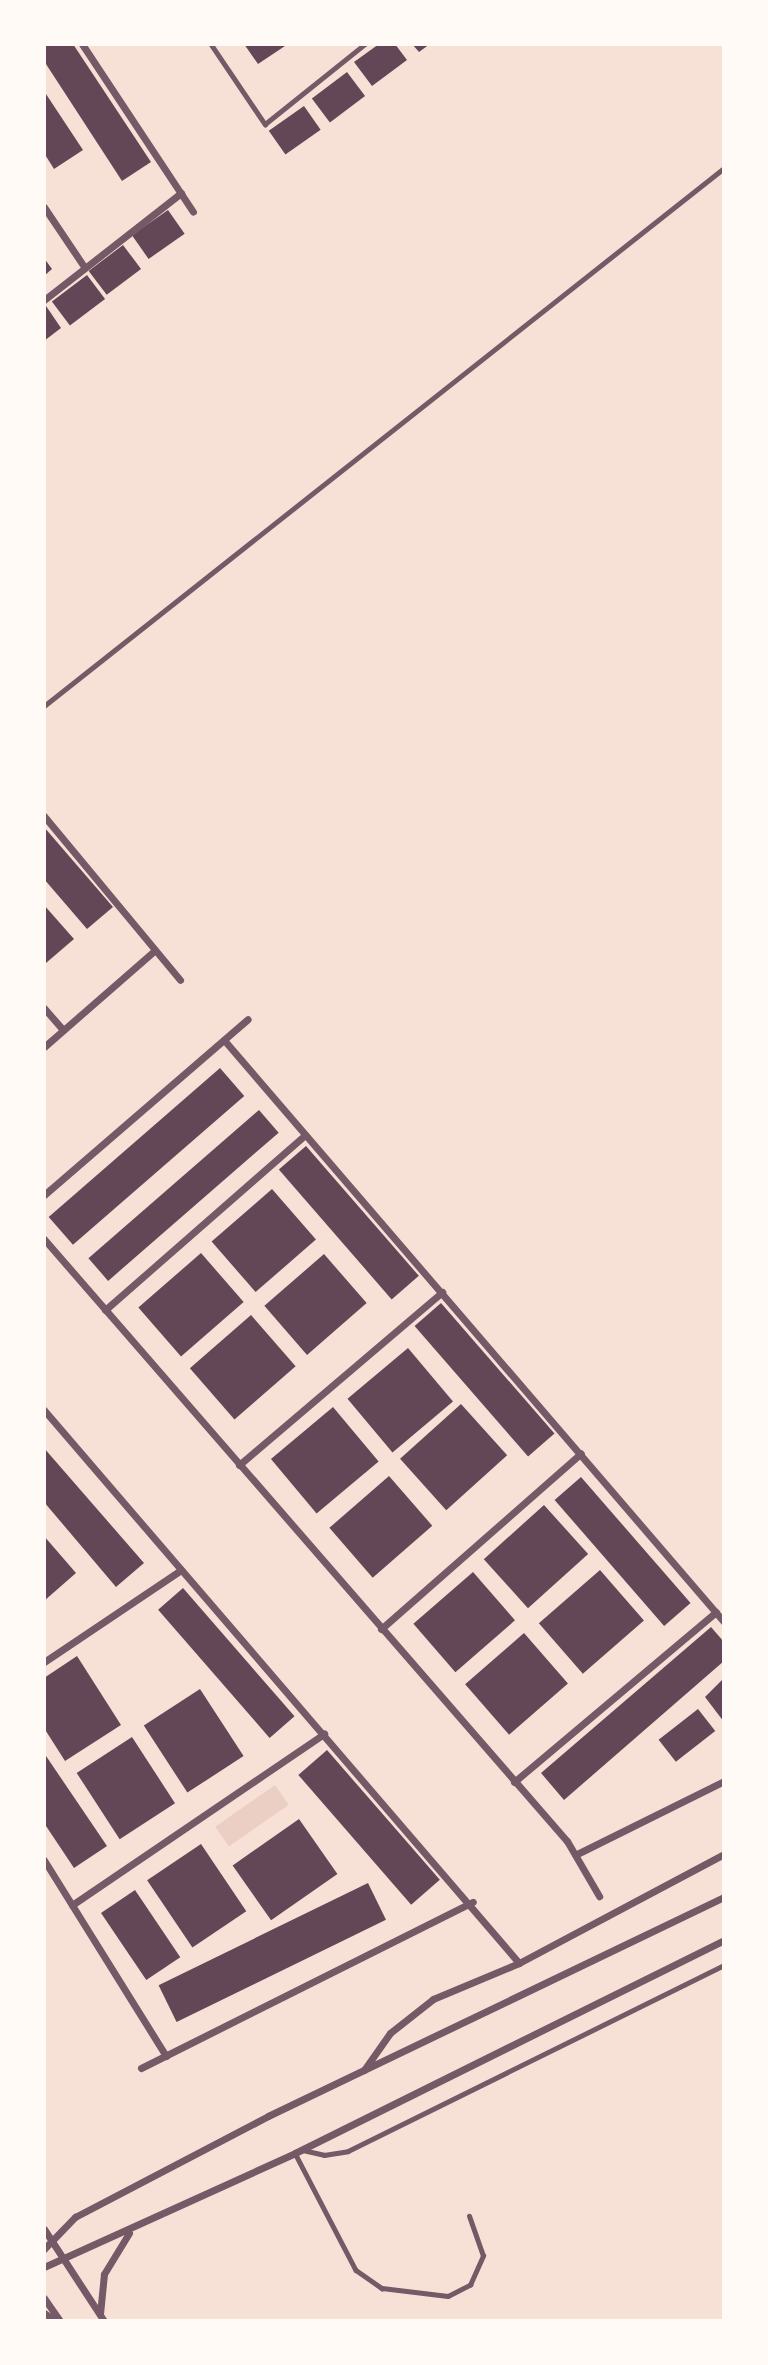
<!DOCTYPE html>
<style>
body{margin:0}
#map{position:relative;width:768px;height:2365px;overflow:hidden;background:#f7e1d7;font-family:"Varela Round",sans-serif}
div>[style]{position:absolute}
.green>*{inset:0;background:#ebcfc5;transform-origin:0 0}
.building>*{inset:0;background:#644757;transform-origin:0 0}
.service>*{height:4.5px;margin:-2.25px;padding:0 2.25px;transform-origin:2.25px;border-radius:2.25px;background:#755966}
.minor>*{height:7px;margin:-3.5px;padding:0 3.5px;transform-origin:3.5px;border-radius:3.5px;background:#755966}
span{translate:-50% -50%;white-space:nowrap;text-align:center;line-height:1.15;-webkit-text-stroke:5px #fffaf5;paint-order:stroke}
.frame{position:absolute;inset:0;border:46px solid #fffaf5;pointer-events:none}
</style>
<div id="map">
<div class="green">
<i style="left:275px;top:1785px;width:24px;height:73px;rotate:55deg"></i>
</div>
<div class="building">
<i style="clip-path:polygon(44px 44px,73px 44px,151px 162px,122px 181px,44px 61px)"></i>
<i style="clip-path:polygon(244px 44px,288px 44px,258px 64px)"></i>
<i style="clip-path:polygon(379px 44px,395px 44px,407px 60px,372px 86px,354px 62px)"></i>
<i style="clip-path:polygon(412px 44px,430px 44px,419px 52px)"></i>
<i style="left:347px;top:72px;width:30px;height:44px;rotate:53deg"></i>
<i style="clip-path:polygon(44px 91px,83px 150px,54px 169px,44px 153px)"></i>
<i style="left:304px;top:106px;width:29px;height:43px;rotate:55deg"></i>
<i style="left:168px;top:210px;width:29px;height:44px;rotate:55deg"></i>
<i style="left:123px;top:245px;width:30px;height:43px;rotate:53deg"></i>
<i style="clip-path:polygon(44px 258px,52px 269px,44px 276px)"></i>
<i style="left:87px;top:275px;width:30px;height:44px;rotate:53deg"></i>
<i style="clip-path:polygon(44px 303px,61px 328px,44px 341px)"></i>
<i style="clip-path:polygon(44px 827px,113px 907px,87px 929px,44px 879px)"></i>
<i style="clip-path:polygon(44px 905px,74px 939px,46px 963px,44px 961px)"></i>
<i style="left:220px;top:1068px;width:37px;height:227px;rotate:49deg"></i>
<i style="left:259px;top:1110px;width:30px;height:226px;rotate:49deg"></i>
<i style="left:306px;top:1146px;width:172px;height:36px;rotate:49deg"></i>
<i style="left:272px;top:1189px;width:67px;height:80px;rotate:49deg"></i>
<i style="left:201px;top:1253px;width:65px;height:83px;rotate:49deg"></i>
<i style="left:324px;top:1254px;width:65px;height:79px;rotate:49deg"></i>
<i style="left:441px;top:1303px;width:173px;height:35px;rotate:49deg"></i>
<i style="left:251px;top:1315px;width:68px;height:81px;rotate:49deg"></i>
<i style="left:408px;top:1348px;width:70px;height:79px;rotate:50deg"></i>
<i style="left:461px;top:1404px;width:69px;height:82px;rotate:48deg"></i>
<i style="left:333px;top:1407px;width:71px;height:81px;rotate:50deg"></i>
<i style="clip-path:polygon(44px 1448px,144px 1563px,116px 1587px,44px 1502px)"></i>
<i style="left:389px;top:1476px;width:66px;height:79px;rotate:49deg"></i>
<i style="left:581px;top:1477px;width:167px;height:35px;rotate:49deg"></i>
<i style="left:544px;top:1505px;width:66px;height:81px;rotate:48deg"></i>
<i style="clip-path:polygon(44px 1536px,76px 1573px,44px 1601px)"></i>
<i style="left:600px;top:1570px;width:67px;height:81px;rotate:49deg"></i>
<i style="left:473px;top:1572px;width:64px;height:79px;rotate:49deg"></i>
<i style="left:183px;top:1588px;width:170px;height:33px;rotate:49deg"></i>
<i style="clip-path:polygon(711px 1627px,724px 1642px,724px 1661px,564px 1800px,541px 1773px)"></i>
<i style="left:524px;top:1633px;width:67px;height:78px;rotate:49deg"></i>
<i style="clip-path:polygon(77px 1656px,121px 1725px,65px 1761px,44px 1728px,44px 1678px)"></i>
<i style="clip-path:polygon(724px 1678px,724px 1722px,705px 1697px)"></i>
<i style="left:200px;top:1689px;width:80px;height:67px;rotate:57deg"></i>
<i style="left:698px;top:1709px;width:28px;height:50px;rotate:52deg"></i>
<i style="left:132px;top:1737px;width:79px;height:66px;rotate:57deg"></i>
<i style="left:327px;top:1750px;width:172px;height:38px;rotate:49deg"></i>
<i style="clip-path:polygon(44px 1753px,107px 1846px,74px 1868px,44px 1823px)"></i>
<i style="left:299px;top:1819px;width:67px;height:81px;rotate:55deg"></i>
<i style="left:201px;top:1844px;width:81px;height:65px;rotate:56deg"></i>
<i style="left:368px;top:1883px;width:41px;height:233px;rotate:64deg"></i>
<i style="left:135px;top:1890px;width:81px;height:41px;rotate:56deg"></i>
</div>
<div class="service">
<i style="left:211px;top:44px;width:97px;rotate:56deg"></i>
<i style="left:265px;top:124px;width:128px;rotate:-38.7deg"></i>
<i style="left:44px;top:706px;width:867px;rotate:-38.35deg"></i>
<i style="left:303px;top:2150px;width:22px;rotate:13deg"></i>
<i style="left:324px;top:2155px;width:24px;rotate:-9deg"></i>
<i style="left:348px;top:2151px;width:419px;rotate:-26.3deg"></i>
<i style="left:295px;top:2153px;width:132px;rotate:62.5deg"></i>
<i style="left:356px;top:2270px;width:32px;rotate:35deg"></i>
<i style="left:382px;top:2288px;width:66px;rotate:6.9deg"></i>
<i style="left:448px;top:2296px;width:25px;rotate:-27deg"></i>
<i style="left:470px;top:2285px;width:32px;rotate:-66deg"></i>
<i style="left:483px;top:2256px;width:42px;rotate:-109.3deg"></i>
</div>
<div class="minor">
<i style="left:82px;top:44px;width:201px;rotate:56.5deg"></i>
<i style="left:44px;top:207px;width:73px;rotate:56.1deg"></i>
<i style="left:44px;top:300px;width:174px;rotate:-38deg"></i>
<i style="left:44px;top:816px;width:213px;rotate:50.3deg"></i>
<i style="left:44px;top:1008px;width:29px;rotate:49deg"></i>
<i style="left:224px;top:1040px;width:767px;rotate:49.33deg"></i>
<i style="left:44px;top:1047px;width:147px;rotate:-41.1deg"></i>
<i style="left:44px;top:1195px;width:269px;rotate:-40.8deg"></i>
<i style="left:44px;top:1239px;width:797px;rotate:49.02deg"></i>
<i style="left:567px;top:1841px;width:64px;rotate:59.8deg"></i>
<i style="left:105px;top:1310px;width:266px;rotate:-41.2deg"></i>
<i style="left:44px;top:1410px;width:729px;rotate:49.34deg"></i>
<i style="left:239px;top:1465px;width:267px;rotate:-40.4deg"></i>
<i style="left:381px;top:1629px;width:266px;rotate:-41.3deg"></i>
<i style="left:44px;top:1662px;width:165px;rotate:-33.9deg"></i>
<i style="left:514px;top:1782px;width:264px;rotate:-40.1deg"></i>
<i style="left:577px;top:1854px;width:164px;rotate:-26.4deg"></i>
<i style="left:44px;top:1860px;width:231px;rotate:58.1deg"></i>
<i style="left:72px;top:1905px;width:305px;rotate:-34.2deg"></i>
<i style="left:141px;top:2068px;width:371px;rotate:-26.6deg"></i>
<i style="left:364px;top:2070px;width:45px;rotate:-54.9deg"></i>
<i style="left:390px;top:2033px;width:55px;rotate:-38.3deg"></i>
<i style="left:433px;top:1999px;width:93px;rotate:-22.7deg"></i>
<i style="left:519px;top:1963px;width:232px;rotate:-28deg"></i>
<i style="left:44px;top:2229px;width:110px;rotate:56.9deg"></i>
<i style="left:44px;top:2249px;width:45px;rotate:-45.9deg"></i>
<i style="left:75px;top:2217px;width:218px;rotate:-27.6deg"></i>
<i style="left:268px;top:2116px;width:506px;rotate:-25.65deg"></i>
<i style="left:44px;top:2267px;width:276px;rotate:-24.4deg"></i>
<i style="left:295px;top:2153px;width:479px;rotate:-26.4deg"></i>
<i style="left:44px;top:2298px;width:28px;rotate:55deg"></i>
<i style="left:44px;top:2313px;width:14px;rotate:34deg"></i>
<i style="left:100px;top:2314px;width:40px;rotate:-84.3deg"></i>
<i style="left:104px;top:2274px;width:48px;rotate:-58.6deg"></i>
</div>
<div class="frame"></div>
</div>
